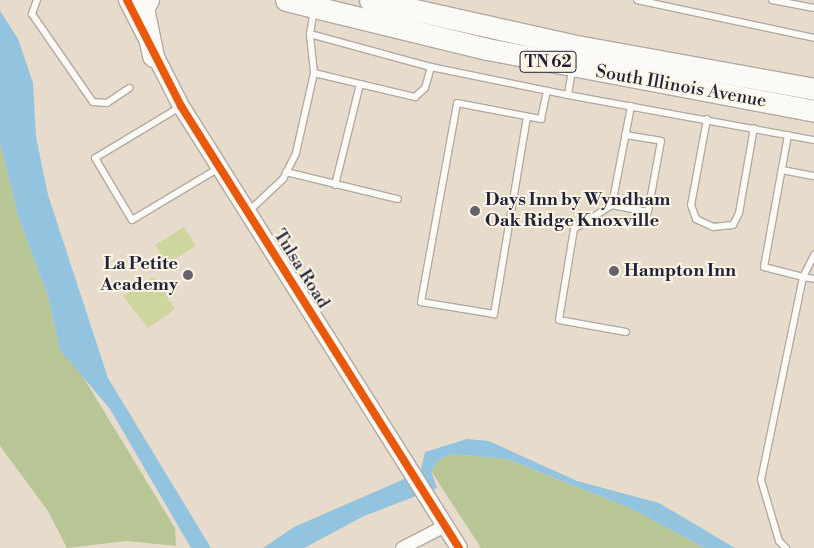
<!DOCTYPE html>
<style>
body{margin:0}
#map{position:relative;width:814px;height:548px;overflow:hidden;background:#e7dbcb;font-family:"Libre Bodoni",serif}
div>[style]{position:absolute}
.green>*{inset:0;background:#ced69d;transform-origin:0 0}
.forest>*{inset:0;background:#b8c695}
.water>*{inset:0;background:#92c3df}
.roads{filter:drop-shadow(1px 0 #b2aaa2) drop-shadow(-1px 0 #b2aaa2) drop-shadow(0 1px #b2aaa2) drop-shadow(0 -1px #b2aaa2)}
.service>*{height:6px;margin:-3px;padding:0 3px;transform-origin:3px;border-radius:3px;background:#fbfaf7}
.minor>*{height:12px;margin:-6px;padding:0 6px;transform-origin:6px;border-radius:6px;background:#fbfaf7}
.tertiary>*{height:16px;margin:-8px;padding:0 8px;transform-origin:8px;border-radius:8px;background:#fbfaf7}
.trunk>*{height:21px;margin:-10.5px;padding:0 10.5px;transform-origin:10.5px;border-radius:10.5px;background:#fbfaf7}
.cycleway>*{height:8px;margin:-4px;padding:0 4px;transform-origin:4px;border-radius:4px;background:#e8590c}
.dots>*{width:14px;height:14px;translate:-50% -50%;box-sizing:border-box;border:2px solid #fcf5e5;border-radius:50%}
span{translate:-50% -50%;white-space:nowrap;text-align:center;line-height:1.15;-webkit-text-stroke:4px #fcf5e5;paint-order:stroke}
.shield-label span{padding:1px 4px;background:#fcf5e5;border:1px solid;border-radius:4px;-webkit-text-stroke-width:0}
.shield-label{font-size:16px;color:#22223b;font-weight:700}
.street-label{font-size:18px;color:#22223b}
.poi-label{font-size:18px;color:#22223b;font-weight:700}
.left{translate:0 -50%;text-align:left}
.right{translate:-100% -50%;text-align:right}
</style>
<div id="map">
<div class="green">
<i style="left:184px;top:227px;width:22px;height:34px;rotate:58deg"></i>
<i style="clip-path:polygon(154px 277px,175px 309px,148px 328px,123px 296px)"></i>
</div>
<div class="forest">
<i style="clip-path:polygon(0 142px,19px 219px,48px 296px,60px 350px,77px 367px,175px 528px,176px 546px,127px 541px,67px 548px,48px 511px,0 446px)"></i>
<i style="clip-path:polygon(451px 454px,507px 459px,630px 508px,705px 548px,481px 548px,431px 471px,439px 460px)"></i>
</div>
<div class="water">
<i style="clip-path:polygon(0 11px,18px 39px,33px 83px,36px 137px,48px 195px,108px 378px,211px 548px,191px 548px,110px 409px,60px 350px,48px 296px,19px 219px,0 142px)"></i>
<i style="clip-path:polygon(467px 439px,489px 441px,577px 481px,659px 503px,735px 548px,705px 548px,630px 508px,507px 459px,451px 454px,439px 460px,431px 471px,437px 488px,364px 516px,304px 548px,263px 548px,294px 527px,402px 480px,421px 469px,425px 452px)"></i>
</div>
<div class="roads">
<div class="service">
<i style="left:37px;top:0;width:15px;rotate:110deg"></i>
<i style="left:32px;top:14px;width:107px;rotate:55.3deg"></i>
<i style="left:93px;top:102px;width:14px;rotate:4deg"></i>
<i style="left:107px;top:103px;width:27px;rotate:-34deg"></i>
<i style="left:637px;top:0;width:181px;rotate:12.1deg"></i>
<i style="left:772px;top:0;width:43px;rotate:10.8deg"></i>
<i style="left:310px;top:34px;width:125px;rotate:15.3deg"></i>
<i style="left:431px;top:67px;width:140px;rotate:11.6deg"></i>
<i style="left:568px;top:95px;width:26px;rotate:-81deg"></i>
<i style="left:314px;top:73px;width:47px;rotate:13.4deg"></i>
<i style="left:360px;top:84px;width:104px;rotate:103.9deg"></i>
<i style="left:360px;top:84px;width:57px;rotate:13.3deg"></i>
<i style="left:415px;top:97px;width:13px;rotate:-42deg"></i>
<i style="left:425px;top:88px;width:22px;rotate:-74deg"></i>
<i style="left:568px;top:95px;width:250px;rotate:10.4deg"></i>
<i style="left:180px;top:107px;width:99px;rotate:149deg"></i>
<i style="left:95px;top:158px;width:72px;rotate:59.2deg"></i>
<i style="left:132px;top:220px;width:101px;rotate:-30.9deg"></i>
<i style="left:527px;top:117px;width:200px;rotate:99.5deg"></i>
<i style="left:494px;top:314px;width:74px;rotate:-170.7deg"></i>
<i style="left:421px;top:302px;width:202px;rotate:-79.7deg"></i>
<i style="left:457px;top:103px;width:86px;rotate:10.8deg"></i>
<i style="left:541px;top:119px;width:29px;rotate:-78deg"></i>
<i style="left:707px;top:119px;width:87px;rotate:100.5deg"></i>
<i style="left:691px;top:205px;width:15px;rotate:70deg"></i>
<i style="left:696px;top:219px;width:19px;rotate:25deg"></i>
<i style="left:713px;top:227px;width:20px;rotate:-6deg"></i>
<i style="left:733px;top:225px;width:13px;rotate:-63deg"></i>
<i style="left:739px;top:213px;width:86px;rotate:-80deg"></i>
<i style="left:625px;top:135px;width:36px;rotate:9deg"></i>
<i style="left:661px;top:141px;width:72px;rotate:100.4deg"></i>
<i style="left:648px;top:212px;width:37px;rotate:-169deg"></i>
<i style="left:612px;top:205px;width:101px;rotate:-79.1deg"></i>
<i style="left:788px;top:135px;width:134px;rotate:100.3deg"></i>
<i style="left:764px;top:267px;width:40px;rotate:14.4deg"></i>
<i style="left:803px;top:277px;width:25px;rotate:-63deg"></i>
<i style="left:782px;top:170px;width:33px;rotate:11deg"></i>
<i style="left:286px;top:172px;width:115px;rotate:13.6deg"></i>
<i style="left:612px;top:205px;width:45px;rotate:147.7deg"></i>
<i style="left:574px;top:229px;width:92px;rotate:99.4deg"></i>
<i style="left:559px;top:320px;width:68px;rotate:10.2deg"></i>
<i style="left:249px;top:211px;width:47px;rotate:-43.3deg"></i>
<i style="left:283px;top:179px;width:29px;rotate:-63deg"></i>
<i style="left:296px;top:153px;width:82px;rotate:-77.3deg"></i>
<i style="left:314px;top:73px;width:39px;rotate:-96deg"></i>
<i style="left:310px;top:34px;width:25px;rotate:-81deg"></i>
<i style="left:786px;top:548px;width:10px;rotate:-135deg"></i>
<i style="left:779px;top:541px;width:64px;rotate:-106.4deg"></i>
<i style="left:761px;top:480px;width:207px;rotate:-78.3deg"></i>
<i style="left:803px;top:277px;width:11px;rotate:10deg"></i>
</div>
<div class="minor">
<i style="left:402px;top:548px;width:48px;rotate:-27.1deg"></i>
</div>
<div class="tertiary">
<i style="left:127px;top:0;width:119px;rotate:63deg"></i>
<i style="left:181px;top:106px;width:522px;rotate:57.83deg"></i>
</div>
<div class="trunk">
<i style="left:148px;top:0;width:9px;rotate:122deg"></i>
<i style="left:143px;top:8px;width:49px;rotate:78.2deg"></i>
<i style="left:286px;top:0;width:207px;rotate:13.7deg"></i>
<i style="left:487px;top:49px;width:333px;rotate:10.7deg"></i>
<i style="left:370px;top:0;width:211px;rotate:12.6deg"></i>
<i style="left:576px;top:46px;width:242px;rotate:10.2deg"></i>
</div>
</div>
<div class="cycleway">
<i style="left:127px;top:0;width:119px;rotate:63deg"></i>
<i style="left:181px;top:106px;width:522px;rotate:57.83deg"></i>
</div>
<div class="dots">
<i style="left:475px;top:211px;background:#67636d"></i>
<i style="left:614px;top:271px;background:#67636d"></i>
<i style="left:188px;top:275px;background:#67636d"></i>
</div>
<div class="shield-label">
<span style="left:548px;top:62px">TN 62</span>
</div>
<div class="street-label">
<span style="left:681px;top:87px;rotate:10deg">South Illinois Avenue</span>
<span style="left:301px;top:269px;rotate:58deg">Tulsa Road</span>
</div>
<div class="poi-label">
<span class="left" style="left:485px;top:211px">Days Inn by Wyndham<br>Oak Ridge Knoxville</span>
<span class="right" style="left:178px;top:275px">La Petite<br>Academy</span>
<span class="left" style="left:624px;top:271px">Hampton Inn</span>
</div>
</div>
